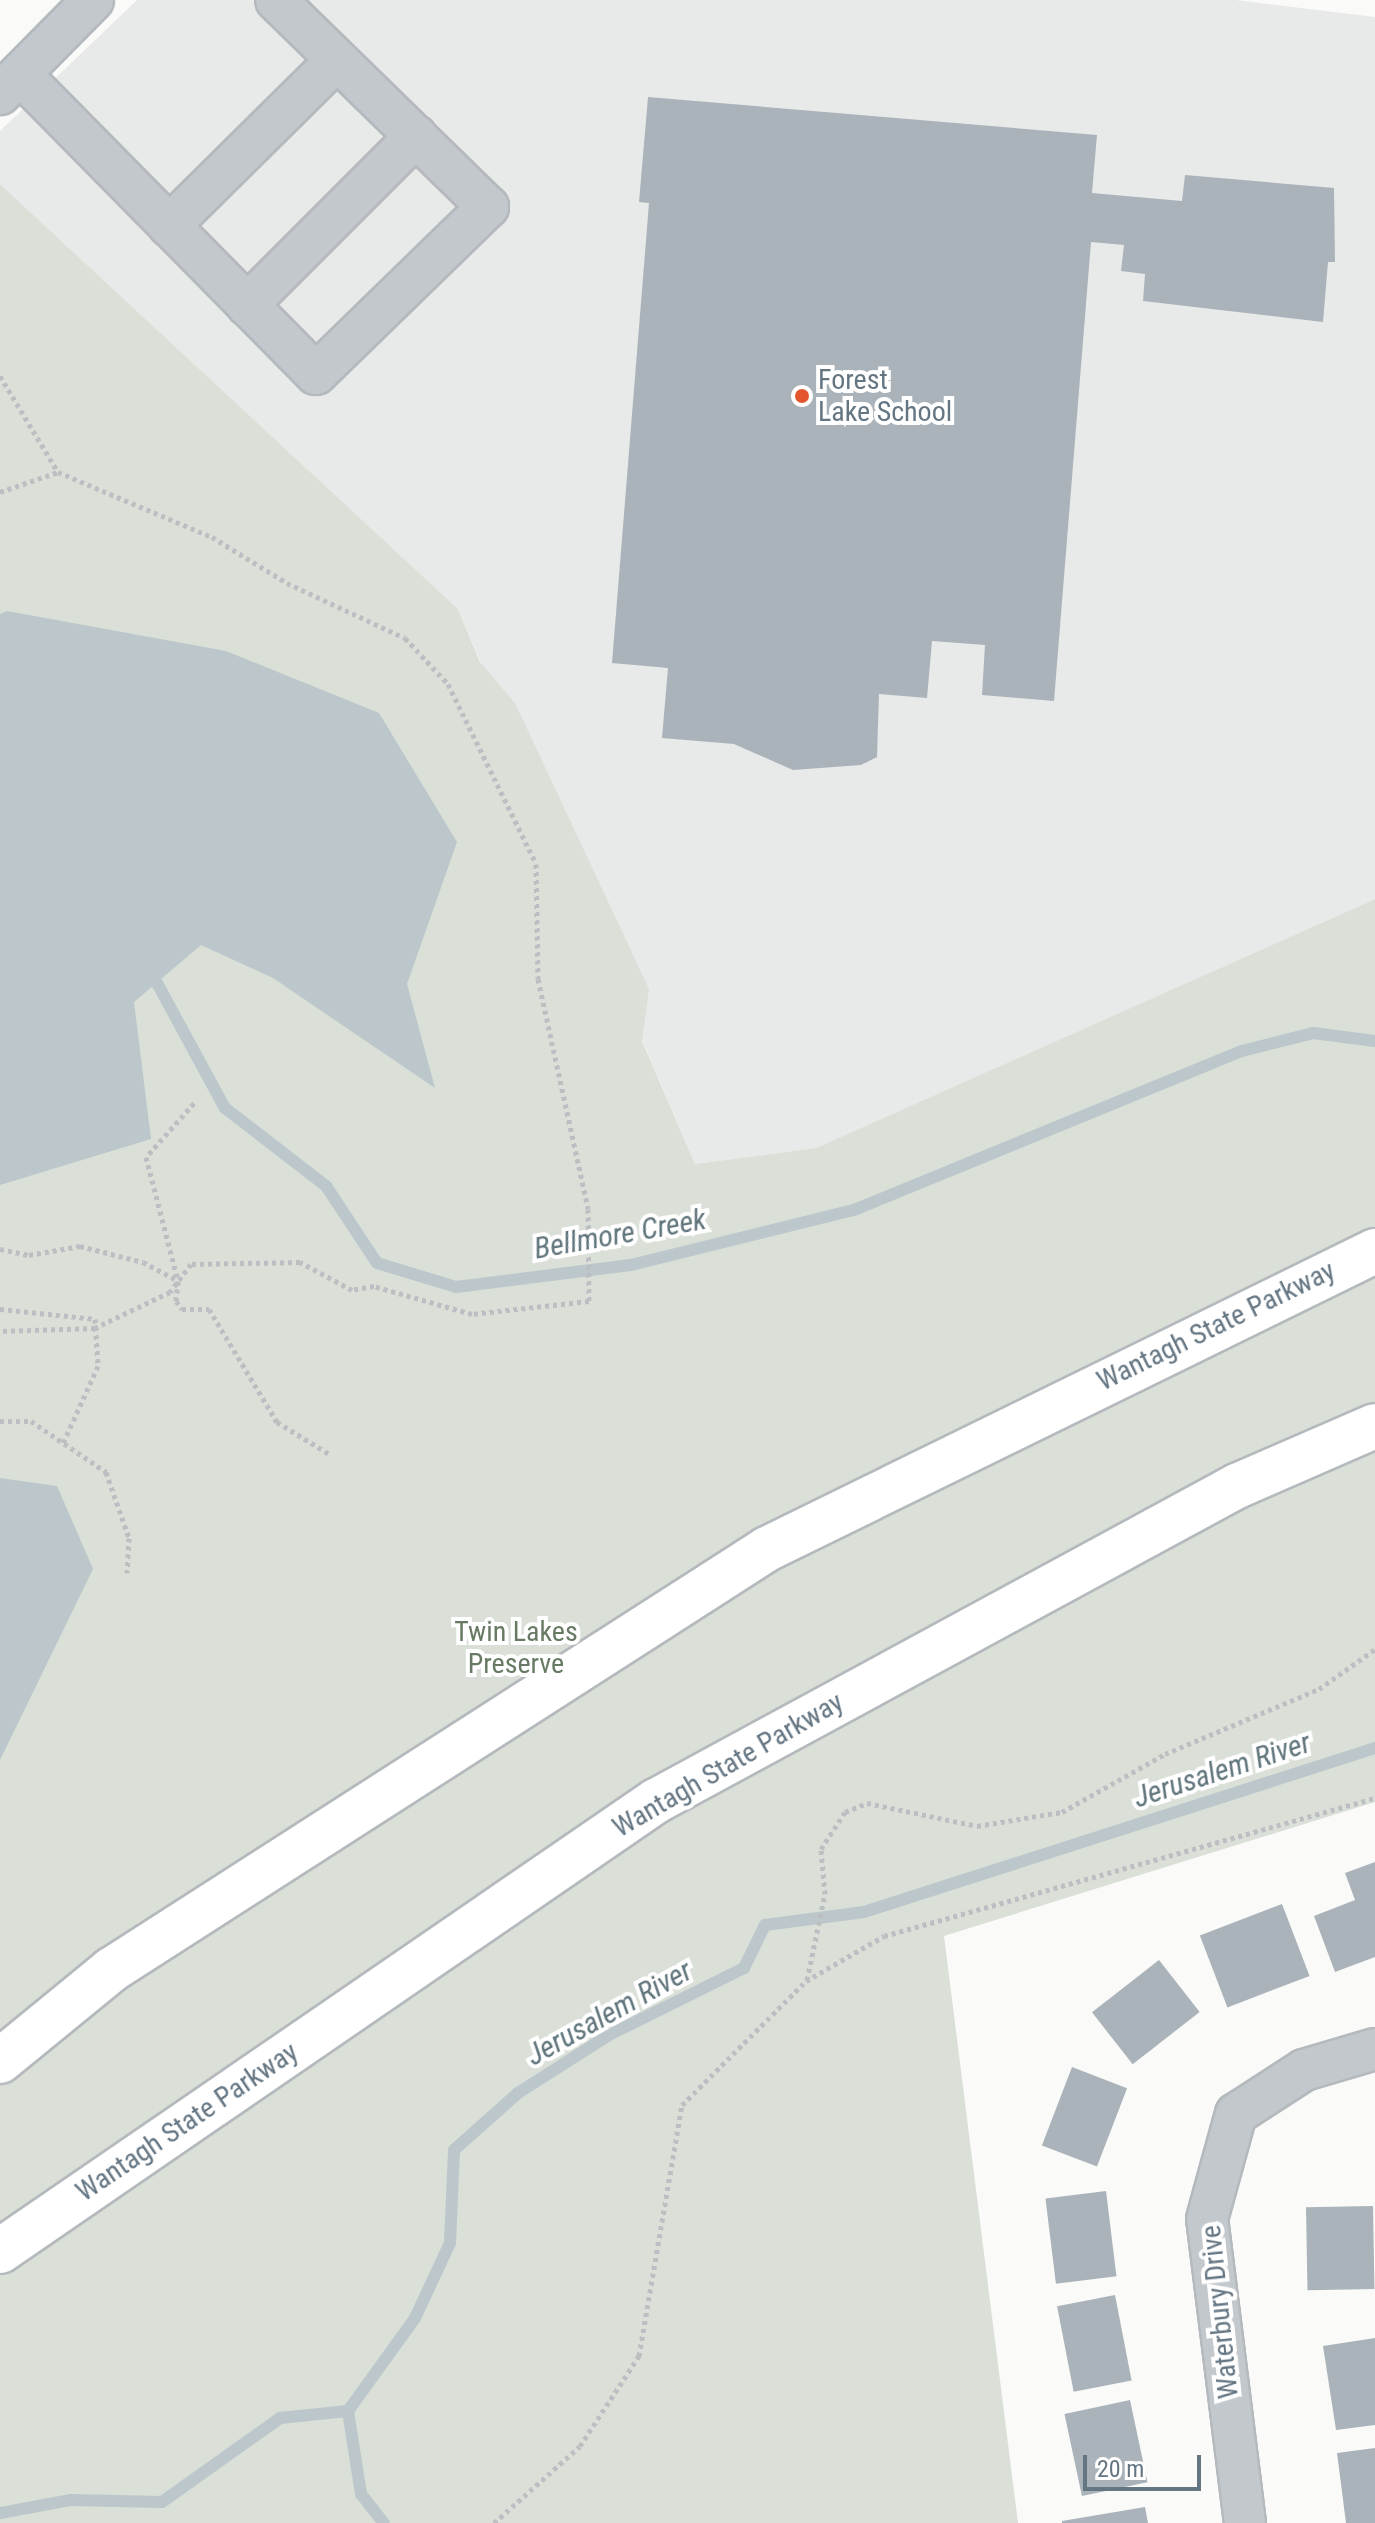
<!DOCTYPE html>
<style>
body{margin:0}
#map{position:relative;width:1375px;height:2523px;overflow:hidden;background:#fafaf8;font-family:"Roboto Condensed",sans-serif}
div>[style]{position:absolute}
.built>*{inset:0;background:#e8e9e9}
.green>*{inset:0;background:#dadfd7}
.water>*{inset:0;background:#bbc7cb}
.stream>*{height:12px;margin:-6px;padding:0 6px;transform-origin:6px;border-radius:6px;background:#bbc7cb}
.building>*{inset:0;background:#aab3b9;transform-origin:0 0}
.path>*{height:5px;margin-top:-2.5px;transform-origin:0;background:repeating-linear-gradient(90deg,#bbbfc2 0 4px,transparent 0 8px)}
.roads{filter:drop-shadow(2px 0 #b4b9bd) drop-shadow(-2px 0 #b4b9bd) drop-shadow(0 2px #b4b9bd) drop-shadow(0 -2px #b4b9bd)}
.minor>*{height:40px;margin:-20px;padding:0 20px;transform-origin:20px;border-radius:20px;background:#c3c8cc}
.highway>*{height:44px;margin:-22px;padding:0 22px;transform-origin:22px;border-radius:22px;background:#fff}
.dots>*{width:22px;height:22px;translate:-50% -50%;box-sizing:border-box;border:4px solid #fff;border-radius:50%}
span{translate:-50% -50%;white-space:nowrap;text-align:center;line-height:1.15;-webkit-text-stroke:8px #fff;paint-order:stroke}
.poi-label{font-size:28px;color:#657683}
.left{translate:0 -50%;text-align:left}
.street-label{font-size:28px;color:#657683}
.park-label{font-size:28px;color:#687a64}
.water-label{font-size:30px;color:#60757c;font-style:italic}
.scale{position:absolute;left:1083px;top:2455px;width:118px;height:36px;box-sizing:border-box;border:4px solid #657683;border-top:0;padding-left:10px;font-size:24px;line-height:28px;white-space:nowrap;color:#657683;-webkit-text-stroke:6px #fff;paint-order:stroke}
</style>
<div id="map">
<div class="built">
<i style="clip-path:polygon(137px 0,1236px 0,1375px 17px,1375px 899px,816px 1148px,695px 1164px,458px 609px,0 184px,0 131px)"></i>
</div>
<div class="green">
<i style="clip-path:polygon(0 184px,458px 609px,480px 662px,515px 703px,649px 989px,642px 1041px,695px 1164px,816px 1148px,1375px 899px,1375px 1802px,944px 1936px,1018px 2523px,0 2523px)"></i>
</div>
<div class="water">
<i style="clip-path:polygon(7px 611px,226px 651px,379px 713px,457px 842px,407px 984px,435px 1088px,273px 978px,201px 945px,134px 1002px,151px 1139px,0 1185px,0 614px)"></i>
<i style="clip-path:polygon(0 1478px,57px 1486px,93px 1569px,0 1760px)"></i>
</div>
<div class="stream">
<i style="left:144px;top:977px;width:14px;rotate:25deg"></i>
<i style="left:157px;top:983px;width:142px;rotate:61.5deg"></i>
<i style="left:225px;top:1108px;width:128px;rotate:37.7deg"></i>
<i style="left:326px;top:1186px;width:92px;rotate:56.5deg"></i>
<i style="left:377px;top:1263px;width:83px;rotate:16.9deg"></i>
<i style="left:456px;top:1287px;width:176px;rotate:-7.2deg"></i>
<i style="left:631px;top:1265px;width:230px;rotate:-13.9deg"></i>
<i style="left:854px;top:1210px;width:419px;rotate:-22.3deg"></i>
<i style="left:1242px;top:1051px;width:73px;rotate:-14.2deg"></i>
<i style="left:1313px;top:1033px;width:63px;rotate:7.4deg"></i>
<i style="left:348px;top:2411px;width:84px;rotate:81.1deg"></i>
<i style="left:361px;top:2494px;width:37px;rotate:52deg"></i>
<i style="left:0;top:2513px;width:71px;rotate:-10.5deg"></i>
<i style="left:70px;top:2500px;width:92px;rotate:1.2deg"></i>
<i style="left:162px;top:2502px;width:145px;rotate:-35.4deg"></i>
<i style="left:280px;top:2418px;width:68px;rotate:-5.9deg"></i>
<i style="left:348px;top:2411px;width:115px;rotate:-54.2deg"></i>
<i style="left:415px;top:2318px;width:83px;rotate:-65deg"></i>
<i style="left:450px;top:2243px;width:93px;rotate:-87.5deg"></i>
<i style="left:454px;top:2150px;width:86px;rotate:-41.7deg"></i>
<i style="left:518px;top:2093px;width:108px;rotate:-32.5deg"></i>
<i style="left:609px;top:2035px;width:151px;rotate:-26.4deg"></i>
<i style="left:744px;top:1968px;width:48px;rotate:-64deg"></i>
<i style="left:765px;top:1925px;width:100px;rotate:-7.5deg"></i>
<i style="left:864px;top:1912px;width:537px;rotate:-17.79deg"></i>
</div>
<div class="building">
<i style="clip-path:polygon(648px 97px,1097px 135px,1092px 193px,1182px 201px,1185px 175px,1334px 188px,1335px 262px,1328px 262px,1323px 322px,1143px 301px,1145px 274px,1121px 271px,1124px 245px,1091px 242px,1054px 701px,982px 695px,985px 645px,932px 641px,927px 698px,879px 694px,877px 757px,861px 765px,793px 770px,734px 744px,662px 738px,668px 668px,612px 663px,649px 203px,639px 202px)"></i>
<i style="clip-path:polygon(1375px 1862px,1375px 1957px,1335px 1972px,1314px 1916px,1355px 1900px,1345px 1873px)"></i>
<i style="left:1282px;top:1904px;width:77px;height:88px;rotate:69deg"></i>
<i style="left:1159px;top:1960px;width:66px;height:85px;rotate:52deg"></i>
<i style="left:1072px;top:2067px;width:59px;height:84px;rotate:21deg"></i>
<i style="left:1106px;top:2191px;width:86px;height:61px;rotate:83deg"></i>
<i style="left:1373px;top:2206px;width:83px;height:67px;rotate:89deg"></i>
<i style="left:1115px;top:2295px;width:87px;height:59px;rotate:79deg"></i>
<i style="clip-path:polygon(1375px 2338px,1375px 2425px,1336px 2430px,1323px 2346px)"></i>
<i style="left:1130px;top:2400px;width:84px;height:67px;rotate:78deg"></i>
<i style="clip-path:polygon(1375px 2448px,1375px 2523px,1346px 2523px,1337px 2453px)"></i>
<i style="clip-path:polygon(1145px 2507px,1148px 2523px,1062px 2523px,1062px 2521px)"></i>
</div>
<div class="path">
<i style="left:0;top:376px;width:112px;rotate:58.9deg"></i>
<i style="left:58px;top:472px;width:167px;rotate:22.9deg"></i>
<i style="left:212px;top:537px;width:88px;rotate:31.5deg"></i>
<i style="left:287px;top:583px;width:130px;rotate:25deg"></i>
<i style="left:405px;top:638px;width:63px;rotate:46.9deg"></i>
<i style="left:448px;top:684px;width:200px;rotate:63.9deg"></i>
<i style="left:536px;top:864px;width:115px;rotate:89deg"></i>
<i style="left:538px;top:979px;width:235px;rotate:77.7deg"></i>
<i style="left:588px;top:1209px;width:92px;rotate:89.4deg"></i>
<i style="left:589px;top:1301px;width:118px;rotate:173.7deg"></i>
<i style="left:472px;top:1314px;width:102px;rotate:-164.1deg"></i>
<i style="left:374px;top:1286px;width:22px;rotate:170deg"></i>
<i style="left:352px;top:1290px;width:59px;rotate:-151.7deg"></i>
<i style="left:300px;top:1262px;width:109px;rotate:178.9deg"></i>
<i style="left:191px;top:1264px;width:35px;rotate:127deg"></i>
<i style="left:170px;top:1292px;width:83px;rotate:154.4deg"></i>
<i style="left:95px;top:1328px;width:95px;rotate:178.2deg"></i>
<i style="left:0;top:492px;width:61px;rotate:-19deg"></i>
<i style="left:194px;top:1103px;width:72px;rotate:131.6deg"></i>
<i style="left:146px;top:1157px;width:128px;rotate:75.5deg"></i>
<i style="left:178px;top:1281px;width:20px;rotate:96deg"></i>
<i style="left:176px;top:1301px;width:10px;rotate:53deg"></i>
<i style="left:182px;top:1309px;width:27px"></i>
<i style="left:209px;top:1309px;width:132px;rotate:59deg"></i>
<i style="left:277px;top:1422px;width:61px;rotate:31.6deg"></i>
<i style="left:0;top:1249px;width:30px;rotate:12deg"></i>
<i style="left:29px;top:1255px;width:52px;rotate:-10deg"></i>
<i style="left:80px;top:1246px;width:65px;rotate:14.3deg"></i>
<i style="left:143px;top:1262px;width:40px;rotate:28deg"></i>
<i style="left:0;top:1309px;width:96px;rotate:6deg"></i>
<i style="left:95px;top:1319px;width:47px;rotate:86.3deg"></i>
<i style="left:98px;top:1366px;width:85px;rotate:114.4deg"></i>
<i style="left:0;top:1421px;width:31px"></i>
<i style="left:31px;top:1421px;width:91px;rotate:34.2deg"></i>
<i style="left:106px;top:1472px;width:70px;rotate:70.8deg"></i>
<i style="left:129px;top:1538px;width:35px;rotate:93deg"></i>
<i style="left:807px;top:1980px;width:88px;rotate:-78.2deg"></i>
<i style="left:825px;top:1894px;width:45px;rotate:-95.1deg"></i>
<i style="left:821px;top:1849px;width:44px;rotate:-57deg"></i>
<i style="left:845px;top:1812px;width:24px;rotate:-22deg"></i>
<i style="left:867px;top:1803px;width:112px;rotate:11.8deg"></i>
<i style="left:977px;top:1826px;width:86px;rotate:-9.4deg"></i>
<i style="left:1062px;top:1812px;width:118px;rotate:-29.4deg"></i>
<i style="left:1165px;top:1754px;width:167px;rotate:-22.9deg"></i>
<i style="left:1319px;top:1689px;width:69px;rotate:-35.5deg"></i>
<i style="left:494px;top:2523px;width:115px;rotate:-41.8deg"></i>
<i style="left:580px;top:2446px;width:108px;rotate:-56.8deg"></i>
<i style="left:639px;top:2356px;width:255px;rotate:-80.3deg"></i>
<i style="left:682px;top:2105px;width:175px;rotate:-45deg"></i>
<i style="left:806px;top:1981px;width:90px;rotate:-30deg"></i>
<i style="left:884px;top:1936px;width:510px;rotate:-15.7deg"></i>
</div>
<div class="roads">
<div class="minor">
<i style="left:20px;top:74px;width:421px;rotate:45.4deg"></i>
<i style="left:316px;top:374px;width:240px;rotate:-44.2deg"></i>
<i style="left:488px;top:207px;width:296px;rotate:-135.7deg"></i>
<i style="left:0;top:94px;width:132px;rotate:-45.3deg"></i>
<i style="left:169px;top:226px;width:236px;rotate:-44.7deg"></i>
<i style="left:247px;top:305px;width:239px;rotate:-45deg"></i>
<i style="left:1245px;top:2523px;width:306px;rotate:-97.1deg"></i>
<i style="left:1207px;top:2219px;width:109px;rotate:-74.6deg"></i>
<i style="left:1236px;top:2114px;width:81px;rotate:-32.9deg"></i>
<i style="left:1304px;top:2070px;width:74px;rotate:-16.5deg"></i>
</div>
<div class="highway">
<i style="left:0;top:2061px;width:144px;rotate:-39.3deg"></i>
<i style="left:111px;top:1970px;width:779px;rotate:-32.69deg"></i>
<i style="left:767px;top:1549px;width:677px;rotate:-26.11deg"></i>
<i style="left:0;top:2251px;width:796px;rotate:-34.45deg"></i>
<i style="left:656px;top:1801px;width:661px;rotate:-28.47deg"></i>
<i style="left:1237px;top:1486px;width:150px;rotate:-23.5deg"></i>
</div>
</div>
<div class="dots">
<i style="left:802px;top:396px;background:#e4572e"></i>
</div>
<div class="poi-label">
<span class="left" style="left:818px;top:396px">Forest<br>Lake School</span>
</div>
<div class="street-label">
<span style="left:1216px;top:1326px;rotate:-26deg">Wantagh State Parkway</span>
<span style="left:728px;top:1765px;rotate:-30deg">Wantagh State Parkway</span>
<span style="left:187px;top:2122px;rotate:-34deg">Wantagh State Parkway</span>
<span style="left:1220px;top:2312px;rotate:-96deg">Waterbury Drive</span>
</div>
<div class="park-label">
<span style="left:516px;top:1648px">Twin Lakes<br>Preserve</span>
</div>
<div class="water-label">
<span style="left:620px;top:1234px;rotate:-10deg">Bellmore Creek</span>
<span style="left:1222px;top:1770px;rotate:-18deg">Jerusalem River</span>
<span style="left:609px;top:2013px;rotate:-29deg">Jerusalem River</span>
</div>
<div class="scale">20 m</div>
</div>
